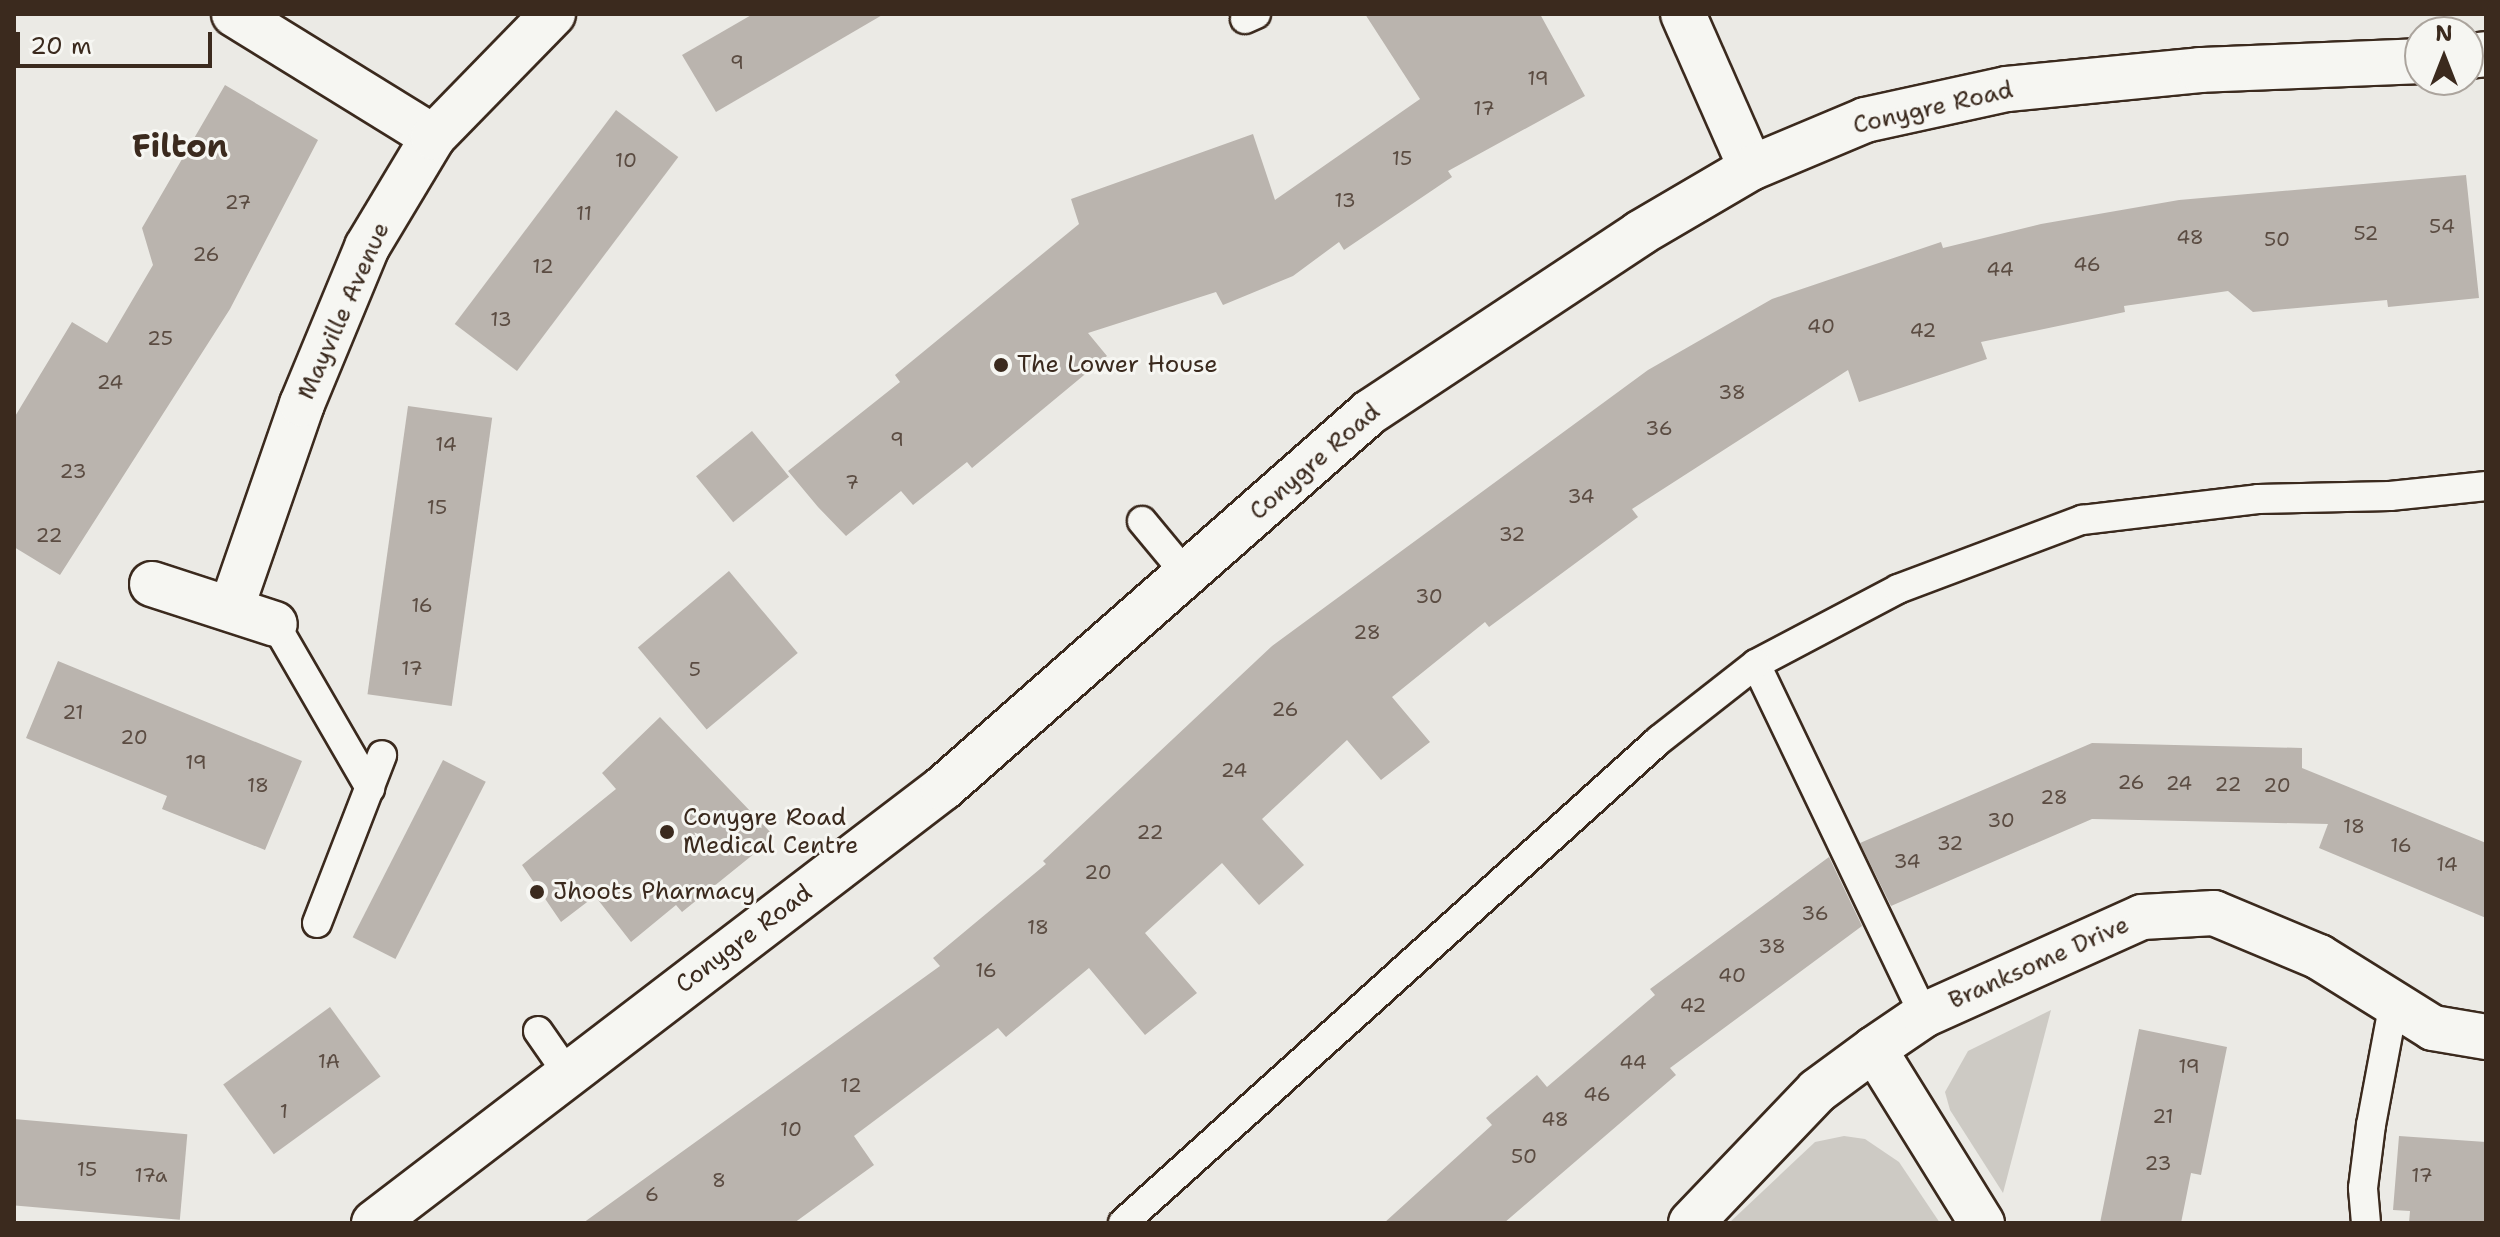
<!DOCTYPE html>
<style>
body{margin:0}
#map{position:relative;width:2500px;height:1237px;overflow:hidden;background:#ebeae5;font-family:"Shantell Sans",sans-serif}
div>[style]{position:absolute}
.green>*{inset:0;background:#cdcac4}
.building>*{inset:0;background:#bab4ae;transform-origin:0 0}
.roads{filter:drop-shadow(2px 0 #3b2a1e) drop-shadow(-2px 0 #3b2a1e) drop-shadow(0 2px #3b2a1e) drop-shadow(0 -2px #3b2a1e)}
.service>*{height:28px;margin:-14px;padding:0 14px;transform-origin:14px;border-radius:14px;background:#f6f6f2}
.minor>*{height:44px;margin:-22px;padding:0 22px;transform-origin:22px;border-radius:22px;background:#f6f6f2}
.dots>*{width:22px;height:22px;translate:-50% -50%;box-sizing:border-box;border:4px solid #f6f6f2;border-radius:50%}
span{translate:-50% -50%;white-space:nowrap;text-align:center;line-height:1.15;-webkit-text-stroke:6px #f6f6f2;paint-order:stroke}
.number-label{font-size:20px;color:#5b4c42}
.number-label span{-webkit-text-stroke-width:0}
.street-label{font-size:24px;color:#3b2a1e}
.poi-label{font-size:24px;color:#3b2a1e}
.left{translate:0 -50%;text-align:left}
.district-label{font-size:32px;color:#3b2a1e;font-weight:700}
.frame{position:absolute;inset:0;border:16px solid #3b2a1e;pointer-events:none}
.north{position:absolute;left:2404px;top:16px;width:80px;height:80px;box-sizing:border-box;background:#f6f6f2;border:2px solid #aba49d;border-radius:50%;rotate:0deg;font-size:22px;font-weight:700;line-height:32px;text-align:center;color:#3b2a1e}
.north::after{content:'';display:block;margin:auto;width:28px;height:36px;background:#3b2a1e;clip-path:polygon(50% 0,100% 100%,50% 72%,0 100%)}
.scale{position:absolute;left:16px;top:32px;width:196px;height:36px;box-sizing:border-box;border:4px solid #3b2a1e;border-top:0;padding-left:10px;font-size:24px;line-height:28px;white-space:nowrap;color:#3b2a1e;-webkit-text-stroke:6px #f6f6f2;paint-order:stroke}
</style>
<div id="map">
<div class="green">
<i style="clip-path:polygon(2051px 1010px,2003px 1193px,1950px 1110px,1945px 1092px,1968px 1051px)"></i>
<i style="clip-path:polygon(1844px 1136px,1865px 1139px,1899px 1162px,1940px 1223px,1729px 1223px,1815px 1142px)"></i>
</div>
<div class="building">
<i style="clip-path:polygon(753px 14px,884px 14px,716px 112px,682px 55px)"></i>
<i style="clip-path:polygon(1365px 14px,1540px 14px,1585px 96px,1448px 171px,1452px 177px,1344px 250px,1339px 242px,1293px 276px,1223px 305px,1216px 292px,1088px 333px,1107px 356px,972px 468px,967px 462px,913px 505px,901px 491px,846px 536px,818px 507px,788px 471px,900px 382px,895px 375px,1079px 224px,1071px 199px,1253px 134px,1275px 200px,1420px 99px)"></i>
<i style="clip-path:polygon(225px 85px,318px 140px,230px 309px,60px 575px,14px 547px,14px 418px,72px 322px,107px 343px,153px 265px,142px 228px)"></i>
<i style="left:616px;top:110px;width:78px;height:268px;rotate:37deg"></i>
<i style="clip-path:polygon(2466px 175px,2479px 298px,2388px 307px,2387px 300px,2253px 312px,2228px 291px,2124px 306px,2125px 312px,1981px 342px,1987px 359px,1859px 402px,1848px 370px,1632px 509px,1638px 517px,1489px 627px,1485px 622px,1392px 697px,1430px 742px,1381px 780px,1347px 740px,1262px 819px,1304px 865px,1259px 905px,1222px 863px,1145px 933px,1197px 993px,1145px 1035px,1089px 968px,1006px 1037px,998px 1028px,854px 1136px,874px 1165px,794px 1223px,583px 1223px,940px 966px,933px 958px,1046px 864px,1043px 861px,1272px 646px,1648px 370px,1772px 299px,1941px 242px,1943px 248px,2041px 224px,2179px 200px)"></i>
<i style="left:408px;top:406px;width:85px;height:291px;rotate:8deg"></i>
<i style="left:752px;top:431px;width:59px;height:72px;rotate:51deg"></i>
<i style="left:729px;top:571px;width:107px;height:119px;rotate:50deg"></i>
<i style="clip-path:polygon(58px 661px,302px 761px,265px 850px,162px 809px,167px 796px,26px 738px)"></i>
<i style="clip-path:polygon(660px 717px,775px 837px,682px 912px,676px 905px,631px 942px,595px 896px,561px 922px,522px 865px,616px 789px,602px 773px)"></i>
<i style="clip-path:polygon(2092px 743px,2302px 748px,2302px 768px,2486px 843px,2486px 918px,2319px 848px,2328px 824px,2092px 819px,1891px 906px,1860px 843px)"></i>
<i style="left:443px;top:760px;width:48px;height:199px;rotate:27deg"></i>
<i style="clip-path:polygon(1829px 857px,1862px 926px,1670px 1068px,1676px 1075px,1504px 1223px,1384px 1223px,1492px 1125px,1486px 1118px,1537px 1075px,1547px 1087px,1655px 995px,1650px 989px)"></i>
<i style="left:330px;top:1007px;width:86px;height:132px;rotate:54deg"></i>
<i style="clip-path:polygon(2139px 1029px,2227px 1047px,2201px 1175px,2191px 1173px,2181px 1223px,2100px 1223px)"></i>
<i style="left:14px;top:1119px;width:174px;height:86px;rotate:5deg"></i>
<i style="clip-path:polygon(2399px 1136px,2486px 1142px,2486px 1223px,2409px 1223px,2410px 1211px,2393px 1210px)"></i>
</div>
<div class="roads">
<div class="service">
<i style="left:1245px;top:19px;width:12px;rotate:-24deg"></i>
<i style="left:1142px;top:521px;width:69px;rotate:50.3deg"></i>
<i style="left:275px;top:624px;width:190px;rotate:59.9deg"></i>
<i style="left:317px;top:923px;width:180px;rotate:-68.8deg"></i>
<i style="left:1924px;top:1015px;width:389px;rotate:-115.6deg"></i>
<i style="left:1756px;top:664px;width:161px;rotate:-27.8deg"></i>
<i style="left:1898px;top:589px;width:197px;rotate:-20.6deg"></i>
<i style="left:2082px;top:520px;width:177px;rotate:-6.8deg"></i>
<i style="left:2258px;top:499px;width:132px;rotate:-1.3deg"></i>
<i style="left:2390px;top:496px;width:97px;rotate:-5.9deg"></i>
<i style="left:538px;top:1031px;width:52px;rotate:55.1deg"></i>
<i style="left:1123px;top:1223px;width:722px;rotate:-42.02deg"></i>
<i style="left:1659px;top:740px;width:123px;rotate:-38.1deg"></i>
<i style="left:2366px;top:1223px;width:35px;rotate:-95deg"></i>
<i style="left:2363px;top:1188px;width:64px;rotate:-82.8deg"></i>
<i style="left:2371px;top:1125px;width:120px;rotate:-79.4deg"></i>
</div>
<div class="minor">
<i style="left:234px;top:14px;width:234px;rotate:31.7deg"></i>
<i style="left:1683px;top:14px;width:168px;rotate:66.2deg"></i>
<i style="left:2468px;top:56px;width:18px;rotate:-6deg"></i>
<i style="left:152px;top:584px;width:129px;rotate:18deg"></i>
<i style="left:231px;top:609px;width:217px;rotate:-70.9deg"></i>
<i style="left:302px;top:404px;width:170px;rotate:-67.5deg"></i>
<i style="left:367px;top:247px;width:128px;rotate:-59deg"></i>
<i style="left:433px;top:137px;width:172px;rotate:-45.7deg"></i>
<i style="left:1874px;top:1049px;width:205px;rotate:58.2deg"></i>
<i style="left:374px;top:1223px;width:716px;rotate:-37.4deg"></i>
<i style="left:943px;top:788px;width:569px;rotate:-41.37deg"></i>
<i style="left:1370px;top:412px;width:324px;rotate:-33.5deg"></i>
<i style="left:1640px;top:233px;width:129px;rotate:-30.4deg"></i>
<i style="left:1751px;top:168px;width:124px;rotate:-22.8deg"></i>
<i style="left:1865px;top:120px;width:145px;rotate:-12.3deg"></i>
<i style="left:2007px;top:89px;width:194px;rotate:-5.6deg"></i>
<i style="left:2200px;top:70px;width:220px;rotate:-2.3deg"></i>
<i style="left:1691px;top:1223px;width:182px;rotate:-46.3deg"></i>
<i style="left:1817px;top:1091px;width:71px;rotate:-36.4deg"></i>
<i style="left:1874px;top:1049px;width:60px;rotate:-34.2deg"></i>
<i style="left:1924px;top:1015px;width:239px;rotate:-24.2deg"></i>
<i style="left:2142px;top:917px;width:72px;rotate:-3.2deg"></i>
<i style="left:2214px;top:913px;width:114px;rotate:22.7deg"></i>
<i style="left:2319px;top:957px;width:134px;rotate:31.9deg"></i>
<i style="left:2433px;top:1028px;width:54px;rotate:9.6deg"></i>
</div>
</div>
<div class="dots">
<i style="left:1001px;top:365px;background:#3b2a1e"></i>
<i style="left:667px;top:832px;background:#3b2a1e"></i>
<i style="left:537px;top:892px;background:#3b2a1e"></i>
</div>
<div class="number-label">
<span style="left:737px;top:62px">9</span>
<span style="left:1538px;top:78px">19</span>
<span style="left:1484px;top:108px">17</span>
<span style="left:1402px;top:158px">15</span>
<span style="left:626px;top:160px">10</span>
<span style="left:1345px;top:200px">13</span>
<span style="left:238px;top:202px">27</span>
<span style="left:584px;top:213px">11</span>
<span style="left:2442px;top:226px">54</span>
<span style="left:2366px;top:233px">52</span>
<span style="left:2190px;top:237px">48</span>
<span style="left:2277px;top:239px">50</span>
<span style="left:206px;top:254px">26</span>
<span style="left:2087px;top:264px">46</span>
<span style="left:543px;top:266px">12</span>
<span style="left:2000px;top:269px">44</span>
<span style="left:501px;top:319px">13</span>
<span style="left:1821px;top:326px">40</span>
<span style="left:1923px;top:330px">42</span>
<span style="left:160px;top:338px">25</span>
<span style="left:110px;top:382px">24</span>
<span style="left:1732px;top:392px">38</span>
<span style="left:1659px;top:428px">36</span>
<span style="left:897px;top:439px">9</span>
<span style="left:446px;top:444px">14</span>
<span style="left:73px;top:471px">23</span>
<span style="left:852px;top:482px">7</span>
<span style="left:1581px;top:496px">34</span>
<span style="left:437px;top:507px">15</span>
<span style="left:1512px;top:534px">32</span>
<span style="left:49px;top:535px">22</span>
<span style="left:1429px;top:596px">30</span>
<span style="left:422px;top:605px">16</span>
<span style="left:1367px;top:632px">28</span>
<span style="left:412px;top:668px">17</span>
<span style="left:695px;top:669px">5</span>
<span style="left:1285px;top:709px">26</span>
<span style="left:73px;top:712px">21</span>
<span style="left:134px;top:737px">20</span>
<span style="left:196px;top:762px">19</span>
<span style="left:1234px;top:770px">24</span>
<span style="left:2131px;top:782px">26</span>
<span style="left:2179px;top:783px">24</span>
<span style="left:2228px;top:784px">22</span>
<span style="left:258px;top:785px">18</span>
<span style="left:2277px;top:785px">20</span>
<span style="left:2054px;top:797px">28</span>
<span style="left:2001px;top:820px">30</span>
<span style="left:2354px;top:826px">18</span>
<span style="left:1150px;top:832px">22</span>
<span style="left:1950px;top:843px">32</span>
<span style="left:2401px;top:845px">16</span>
<span style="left:1907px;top:861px">34</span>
<span style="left:2447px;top:864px">14</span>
<span style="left:1098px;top:872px">20</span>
<span style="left:1815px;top:913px">36</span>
<span style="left:1038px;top:927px">18</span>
<span style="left:1772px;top:946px">38</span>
<span style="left:986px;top:970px">16</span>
<span style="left:1732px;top:975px">40</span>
<span style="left:1693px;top:1005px">42</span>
<span style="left:329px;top:1061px">1A</span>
<span style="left:1633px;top:1062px">44</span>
<span style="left:2189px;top:1066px">19</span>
<span style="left:851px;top:1085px">12</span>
<span style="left:1597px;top:1094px">46</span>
<span style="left:284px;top:1111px">1</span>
<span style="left:2163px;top:1116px">21</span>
<span style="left:1555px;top:1119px">48</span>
<span style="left:791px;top:1129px">10</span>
<span style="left:1524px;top:1156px">50</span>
<span style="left:2158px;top:1163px">23</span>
<span style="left:87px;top:1169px">15</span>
<span style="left:151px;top:1175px">17a</span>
<span style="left:2422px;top:1175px">17</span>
<span style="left:719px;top:1180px">8</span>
<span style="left:652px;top:1194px">6</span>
</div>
<div class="street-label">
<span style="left:1933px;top:108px;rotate:-13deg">Conygre Road</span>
<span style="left:344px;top:311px;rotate:-66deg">Mayville Avenue</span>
<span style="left:1315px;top:462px;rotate:-41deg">Conygre Road</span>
<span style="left:744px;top:939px;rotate:-37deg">Conygre Road</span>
<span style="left:2039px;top:963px;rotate:-24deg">Branksome Drive</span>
</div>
<div class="poi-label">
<span class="left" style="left:1017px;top:365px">The Lower House</span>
<span class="left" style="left:683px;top:832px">Conygre Road<br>Medical Centre</span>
<span class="left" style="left:553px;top:892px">Jhoots Pharmacy</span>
</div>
<div class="district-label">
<span style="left:180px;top:146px">Filton</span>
</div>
<div class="frame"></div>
<div class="north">N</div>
<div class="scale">20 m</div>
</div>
